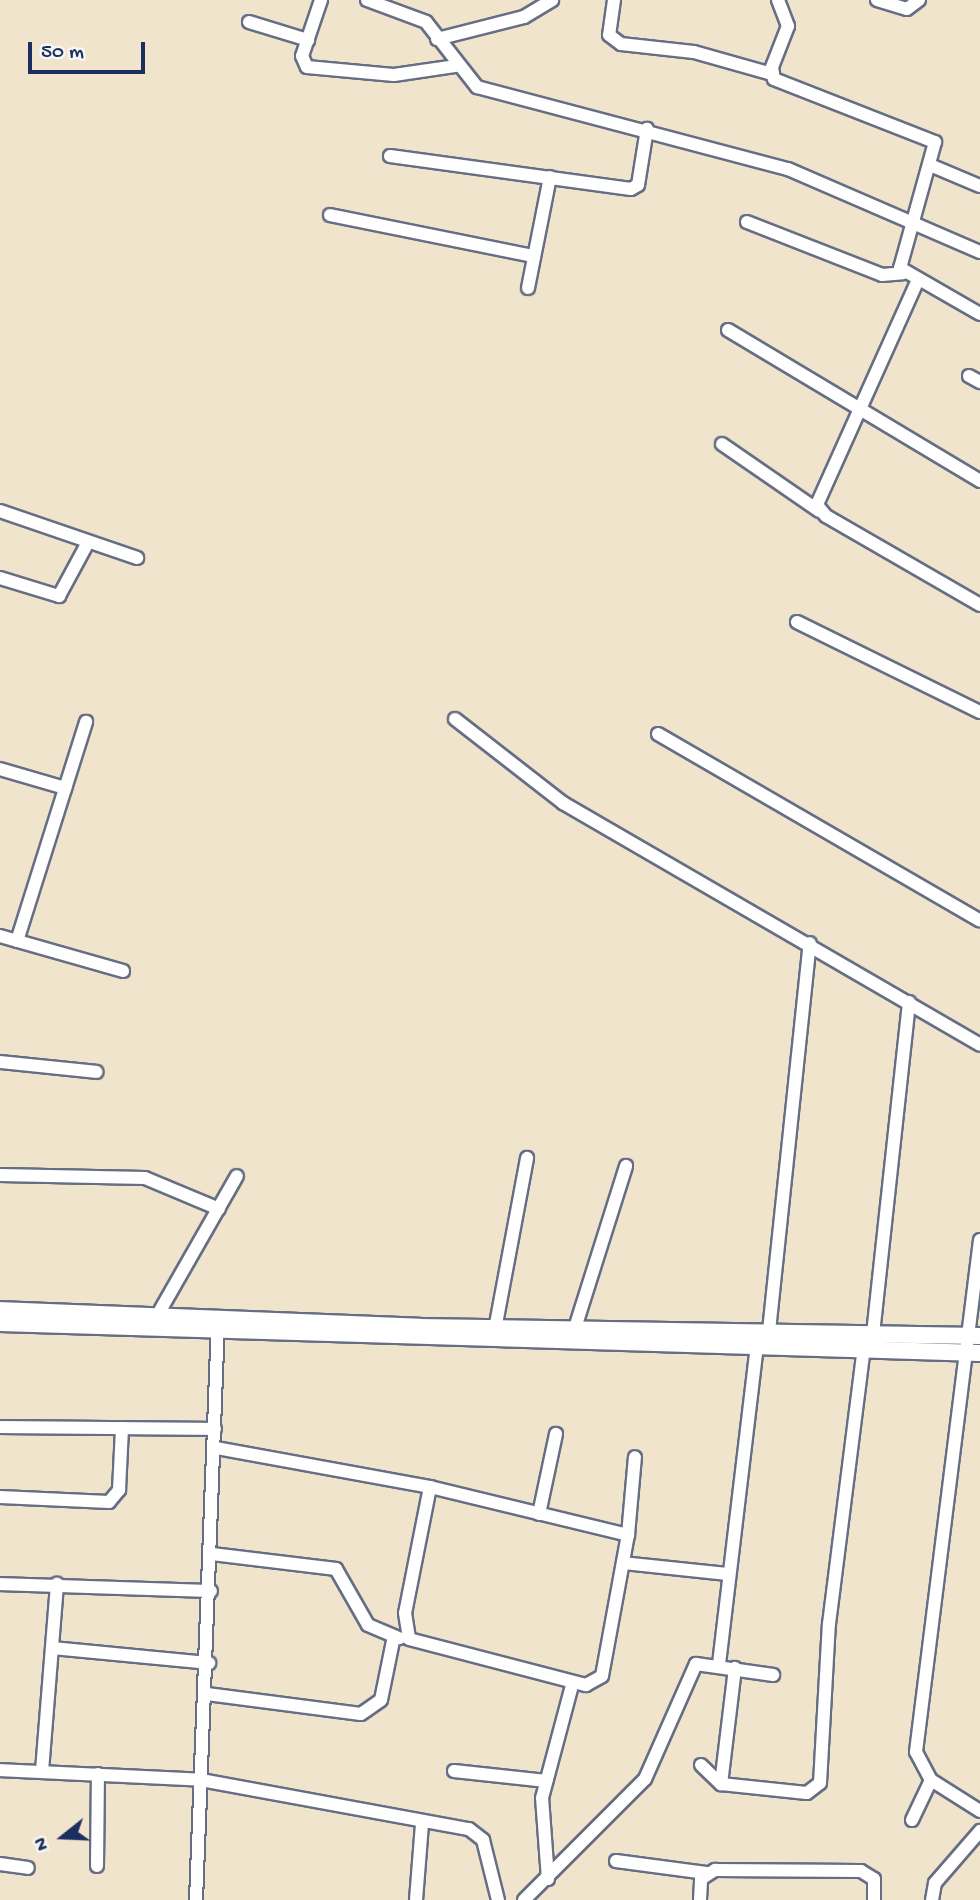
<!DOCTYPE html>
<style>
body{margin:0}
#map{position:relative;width:980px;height:1900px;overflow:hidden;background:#f1e4cc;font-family:"Gochi Hand",sans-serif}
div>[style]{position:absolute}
.roads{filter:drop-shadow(2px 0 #666e84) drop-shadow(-2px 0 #666e84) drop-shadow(0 2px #666e84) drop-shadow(0 -2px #666e84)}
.minor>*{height:12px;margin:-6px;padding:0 6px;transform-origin:6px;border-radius:6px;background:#fff}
.tertiary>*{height:16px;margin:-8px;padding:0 8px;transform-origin:8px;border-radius:8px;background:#fff}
span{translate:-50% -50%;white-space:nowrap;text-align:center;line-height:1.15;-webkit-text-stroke:7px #f6f6f2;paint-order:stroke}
.north{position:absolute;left:28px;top:1802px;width:70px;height:70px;-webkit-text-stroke:5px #f6f6f2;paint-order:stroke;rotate:252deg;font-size:19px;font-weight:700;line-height:28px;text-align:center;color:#1b2f5e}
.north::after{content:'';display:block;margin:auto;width:24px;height:32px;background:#1b2f5e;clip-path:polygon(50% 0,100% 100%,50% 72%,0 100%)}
.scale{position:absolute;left:28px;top:42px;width:117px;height:32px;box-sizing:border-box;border:4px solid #1b2f5e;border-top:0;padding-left:9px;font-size:21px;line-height:24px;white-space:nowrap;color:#1b2f5e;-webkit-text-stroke:5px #f6f6f2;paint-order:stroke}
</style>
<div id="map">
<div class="roads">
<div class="minor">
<i style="left:321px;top:0;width:59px;rotate:108.7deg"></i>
<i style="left:302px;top:56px;width:12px;rotate:66deg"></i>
<i style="left:307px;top:67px;width:87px;rotate:5.3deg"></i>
<i style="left:394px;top:75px;width:63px;rotate:-8.3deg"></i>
<i style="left:367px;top:0;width:63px;rotate:20.4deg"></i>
<i style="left:426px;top:22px;width:83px;rotate:51.9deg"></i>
<i style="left:477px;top:87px;width:322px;rotate:14.8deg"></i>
<i style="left:788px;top:169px;width:209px;rotate:23.4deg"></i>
<i style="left:614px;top:0;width:35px;rotate:98deg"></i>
<i style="left:609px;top:35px;width:15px;rotate:37deg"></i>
<i style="left:621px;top:44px;width:73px;rotate:6.3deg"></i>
<i style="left:694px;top:52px;width:81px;rotate:15.8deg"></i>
<i style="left:778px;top:0;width:28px;rotate:69deg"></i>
<i style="left:788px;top:26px;width:44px;rotate:111.3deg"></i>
<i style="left:772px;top:67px;width:12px;rotate:81deg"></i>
<i style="left:774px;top:79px;width:173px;rotate:21.4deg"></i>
<i style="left:935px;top:142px;width:131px;rotate:105.5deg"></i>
<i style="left:900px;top:268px;width:92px;rotate:29.9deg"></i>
<i style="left:877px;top:0;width:31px;rotate:17deg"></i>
<i style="left:907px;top:9px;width:15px;rotate:-37deg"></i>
<i style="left:249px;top:22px;width:62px;rotate:17deg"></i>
<i style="left:437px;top:39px;width:90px;rotate:-14.2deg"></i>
<i style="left:524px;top:17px;width:33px;rotate:-31deg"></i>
<i style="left:390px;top:156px;width:243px;rotate:7.8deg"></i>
<i style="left:631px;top:189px;width:8px;rotate:-30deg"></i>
<i style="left:638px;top:185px;width:57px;rotate:-80.9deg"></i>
<i style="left:930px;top:165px;width:54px;rotate:22.8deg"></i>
<i style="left:330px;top:215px;width:208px;rotate:11.4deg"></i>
<i style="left:747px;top:222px;width:145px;rotate:21.4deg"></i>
<i style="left:882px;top:275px;width:21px;rotate:-5deg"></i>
<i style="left:917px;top:282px;width:244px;rotate:114.2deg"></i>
<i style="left:817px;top:505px;width:14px;rotate:51deg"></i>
<i style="left:826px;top:516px;width:178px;rotate:30deg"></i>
<i style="left:528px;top:288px;width:113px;rotate:-78.8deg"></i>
<i style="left:728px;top:330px;width:294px;rotate:30.9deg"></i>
<i style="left:969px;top:376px;width:13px;rotate:29deg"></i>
<i style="left:722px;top:444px;width:118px;rotate:34.6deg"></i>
<i style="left:0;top:511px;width:145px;rotate:18.9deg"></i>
<i style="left:0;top:578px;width:62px;rotate:17deg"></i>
<i style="left:59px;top:596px;width:59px;rotate:-61.7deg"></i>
<i style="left:797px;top:622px;width:204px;rotate:26.2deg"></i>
<i style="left:455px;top:719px;width:137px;rotate:37.9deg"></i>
<i style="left:563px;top:803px;width:482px;rotate:30.1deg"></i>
<i style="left:658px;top:734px;width:372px;rotate:30.1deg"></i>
<i style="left:0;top:769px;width:68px;rotate:16.3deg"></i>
<i style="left:0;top:936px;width:128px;rotate:15.9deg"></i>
<i style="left:17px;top:941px;width:230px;rotate:-72.5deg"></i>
<i style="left:0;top:1062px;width:97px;rotate:5.9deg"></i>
<i style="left:0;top:1175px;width:145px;rotate:1.2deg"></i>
<i style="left:145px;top:1178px;width:80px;rotate:22.7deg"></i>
<i style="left:980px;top:1240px;width:516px;rotate:97.13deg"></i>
<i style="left:916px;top:1752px;width:32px;rotate:62deg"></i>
<i style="left:931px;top:1780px;width:58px;rotate:32.3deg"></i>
<i style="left:157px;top:1316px;width:161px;rotate:-60.3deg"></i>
<i style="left:496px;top:1324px;width:169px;rotate:-79.4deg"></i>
<i style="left:575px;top:1328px;width:170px;rotate:-72.5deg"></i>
<i style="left:873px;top:1334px;width:334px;rotate:-83.8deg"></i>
<i style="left:0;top:1427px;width:215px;rotate:0.5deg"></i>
<i style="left:216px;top:1448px;width:218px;rotate:10.3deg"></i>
<i style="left:430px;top:1487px;width:204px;rotate:13.6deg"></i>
<i style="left:430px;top:1487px;width:128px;rotate:101.2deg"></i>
<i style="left:405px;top:1613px;width:26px;rotate:81deg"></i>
<i style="left:409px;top:1639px;width:183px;rotate:14.6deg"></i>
<i style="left:586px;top:1685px;width:18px;rotate:-29deg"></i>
<i style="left:602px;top:1676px;width:143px;rotate:-79.6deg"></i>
<i style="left:628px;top:1535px;width:78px;rotate:-84.9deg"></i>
<i style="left:0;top:1497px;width:109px;rotate:2.6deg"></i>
<i style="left:109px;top:1502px;width:16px;rotate:-50deg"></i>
<i style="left:119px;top:1490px;width:62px;rotate:-87.2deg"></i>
<i style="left:539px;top:1514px;width:82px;rotate:-78deg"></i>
<i style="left:212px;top:1554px;width:125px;rotate:6.9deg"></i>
<i style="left:336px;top:1569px;width:64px;rotate:60.3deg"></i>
<i style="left:368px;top:1625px;width:34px;rotate:23deg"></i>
<i style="left:623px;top:1563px;width:106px;rotate:6deg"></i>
<i style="left:0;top:1584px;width:211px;rotate:1.9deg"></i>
<i style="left:53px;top:1648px;width:157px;rotate:5.5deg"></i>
<i style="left:719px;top:1664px;width:321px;rotate:-83.2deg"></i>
<i style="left:757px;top:1345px;width:18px;rotate:-49deg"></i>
<i style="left:769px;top:1331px;width:390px;rotate:-84deg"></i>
<i style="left:207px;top:1694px;width:155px;rotate:7.4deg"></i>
<i style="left:361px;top:1714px;width:24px;rotate:-35deg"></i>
<i style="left:381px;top:1700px;width:65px;rotate:-78.5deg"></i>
<i style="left:701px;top:1765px;width:28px;rotate:44deg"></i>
<i style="left:721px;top:1784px;width:86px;rotate:6deg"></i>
<i style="left:807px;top:1793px;width:16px;rotate:-38deg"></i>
<i style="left:820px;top:1783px;width:159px;rotate:-86.8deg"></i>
<i style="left:829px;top:1624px;width:278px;rotate:-82.8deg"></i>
<i style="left:0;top:1770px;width:201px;rotate:2.8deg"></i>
<i style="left:201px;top:1780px;width:272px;rotate:10.4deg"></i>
<i style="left:469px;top:1829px;width:18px;rotate:38deg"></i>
<i style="left:483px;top:1840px;width:62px;rotate:76deg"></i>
<i style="left:42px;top:1771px;width:188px;rotate:-85.4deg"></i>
<i style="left:454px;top:1771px;width:93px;rotate:6.2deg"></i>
<i style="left:721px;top:1784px;width:117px;rotate:-83.1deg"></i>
<i style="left:912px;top:1820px;width:44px;rotate:-64.6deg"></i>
<i style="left:616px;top:1861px;width:91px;rotate:7.6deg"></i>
<i style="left:0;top:1864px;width:28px;rotate:8deg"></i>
<i style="left:97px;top:1866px;width:92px;rotate:-89.4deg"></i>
<i style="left:548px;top:1879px;width:81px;rotate:-94.2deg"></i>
<i style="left:542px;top:1798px;width:117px;rotate:-75.1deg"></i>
<i style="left:196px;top:1900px;width:577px;rotate:-87.82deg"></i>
<i style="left:416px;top:1900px;width:76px;rotate:-85.5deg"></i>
<i style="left:524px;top:1900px;width:171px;rotate:-45deg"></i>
<i style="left:645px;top:1779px;width:126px;rotate:-66.1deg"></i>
<i style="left:696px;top:1664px;width:78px;rotate:8.1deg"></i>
<i style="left:700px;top:1900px;width:21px;rotate:-87deg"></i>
<i style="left:701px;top:1879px;width:17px;rotate:-33deg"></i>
<i style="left:715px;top:1870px;width:146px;rotate:0.4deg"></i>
<i style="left:861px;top:1871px;width:15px;rotate:32deg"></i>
<i style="left:874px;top:1879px;width:21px;rotate:90deg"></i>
<i style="left:932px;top:1900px;width:17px;rotate:-80deg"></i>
<i style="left:935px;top:1883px;width:69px;rotate:-49.1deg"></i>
</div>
<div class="tertiary">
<i style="left:0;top:1310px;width:418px;rotate:2.3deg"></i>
<i style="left:418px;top:1327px;width:562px;rotate:0.92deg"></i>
<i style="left:0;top:1323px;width:980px;rotate:1.75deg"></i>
</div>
</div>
<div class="north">N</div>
<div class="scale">50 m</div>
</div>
